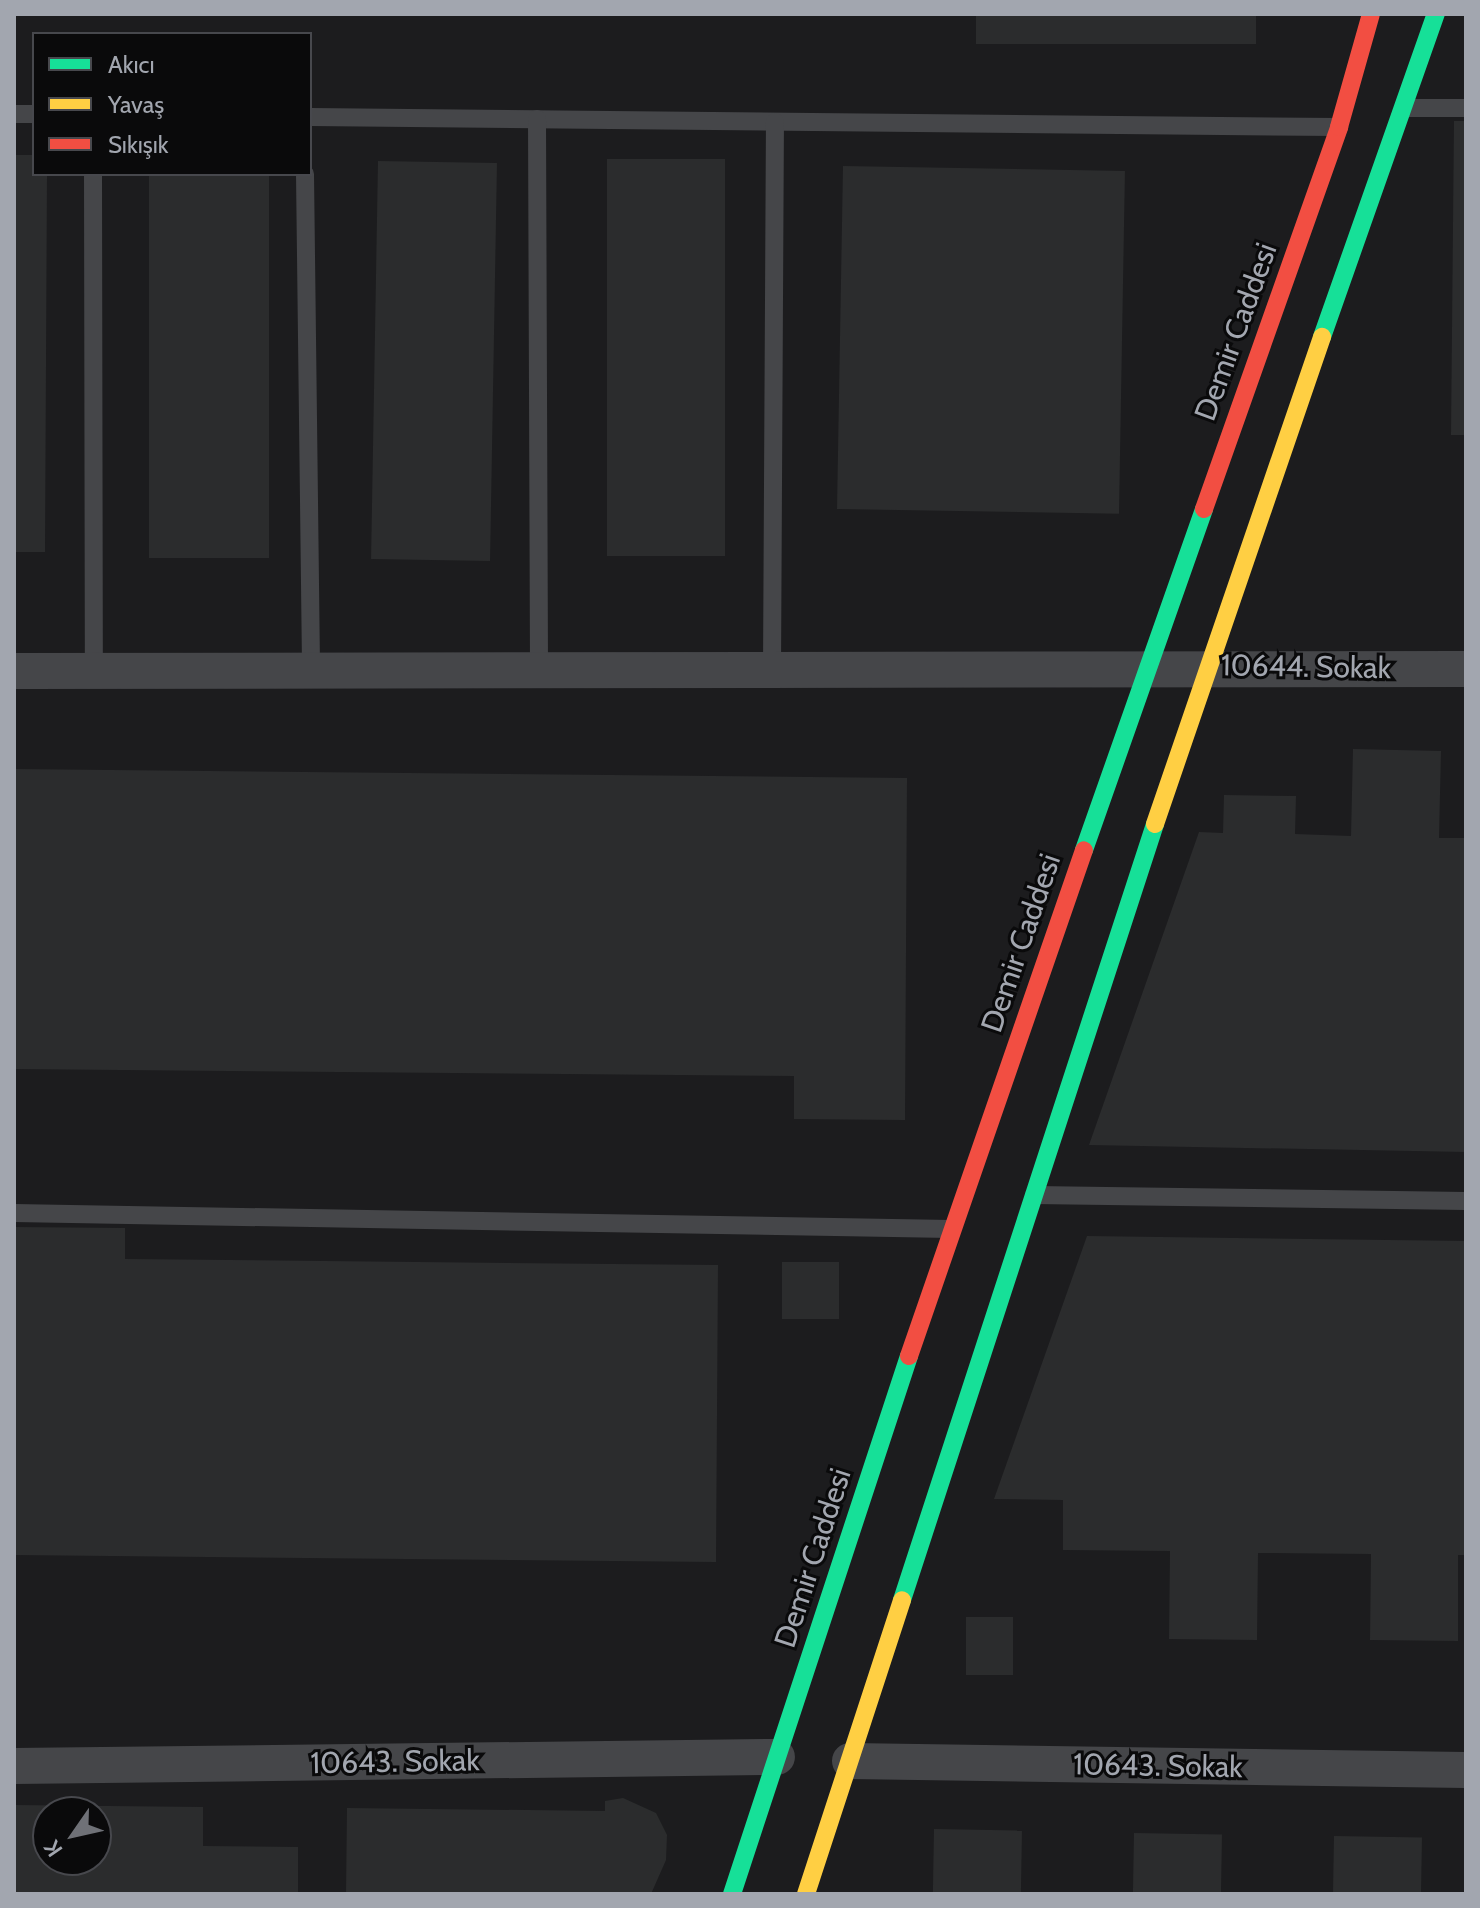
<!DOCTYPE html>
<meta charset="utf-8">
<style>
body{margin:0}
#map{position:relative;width:1480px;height:1908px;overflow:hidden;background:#0f0f10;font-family:Cabin,sans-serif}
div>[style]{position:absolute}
.built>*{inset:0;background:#1c1c1e}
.building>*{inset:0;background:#2b2c2d;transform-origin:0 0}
.lane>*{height:18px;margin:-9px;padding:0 9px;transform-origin:9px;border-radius:9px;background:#454649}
.street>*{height:36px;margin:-18px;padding:0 18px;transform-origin:18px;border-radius:18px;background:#454649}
.fast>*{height:18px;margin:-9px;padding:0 9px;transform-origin:9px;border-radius:9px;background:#16e098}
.slow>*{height:18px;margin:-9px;padding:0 9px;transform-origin:9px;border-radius:9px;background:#ffcf43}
.jam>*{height:18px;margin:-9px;padding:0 9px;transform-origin:9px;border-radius:9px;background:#f24e42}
span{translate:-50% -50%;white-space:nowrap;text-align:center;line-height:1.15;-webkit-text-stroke:6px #0a0a0b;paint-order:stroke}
.street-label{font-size:30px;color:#a2a6af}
.frame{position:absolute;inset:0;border:16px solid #a2a6af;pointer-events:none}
.legend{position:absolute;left:32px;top:32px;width:280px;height:144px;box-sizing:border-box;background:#0a0a0b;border:2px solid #47484d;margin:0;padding:10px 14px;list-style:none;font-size:24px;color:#a2a6af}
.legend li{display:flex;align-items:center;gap:16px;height:40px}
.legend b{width:40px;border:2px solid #47484d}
.north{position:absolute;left:32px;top:1796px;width:80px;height:80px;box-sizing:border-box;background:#0a0a0b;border:2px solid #47484d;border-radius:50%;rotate:236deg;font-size:22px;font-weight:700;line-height:32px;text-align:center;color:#a2a6af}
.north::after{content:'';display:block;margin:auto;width:28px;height:36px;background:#6f7177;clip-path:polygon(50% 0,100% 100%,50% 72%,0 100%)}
</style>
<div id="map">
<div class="built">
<i style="clip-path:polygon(evenodd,14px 14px,1466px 14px,1466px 1894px,14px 1894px,14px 14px,34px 34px,310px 34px,310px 174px,34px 174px,34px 34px,14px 14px,48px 1812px,96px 1812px,96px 1860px,48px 1860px,48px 1812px)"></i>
</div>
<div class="building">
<i style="left:976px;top:14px;width:280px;height:30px"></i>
<i style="clip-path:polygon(1454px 121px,1466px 121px,1466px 435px,1451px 435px)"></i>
<i style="clip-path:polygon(14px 155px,34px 155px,34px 174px,47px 174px,45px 552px,14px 552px)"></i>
<i style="left:607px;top:159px;width:118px;height:397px"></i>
<i style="left:378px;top:161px;width:119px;height:398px;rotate:1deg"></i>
<i style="left:843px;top:166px;width:282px;height:343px;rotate:1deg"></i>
<i style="left:149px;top:174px;width:120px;height:384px"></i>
<i style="clip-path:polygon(1353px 749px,1441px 751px,1439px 838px,1466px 838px,1466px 1152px,1089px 1145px,1199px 832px,1223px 833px,1224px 795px,1296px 796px,1295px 834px,1351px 836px)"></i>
<i style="clip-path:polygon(14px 769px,907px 778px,905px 1120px,794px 1119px,794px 1076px,14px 1069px)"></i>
<i style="clip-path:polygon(14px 1227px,125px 1228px,125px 1259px,718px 1265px,716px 1562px,14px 1555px)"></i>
<i style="clip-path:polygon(1087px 1236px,1466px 1241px,1466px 1555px,1458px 1555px,1458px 1641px,1370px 1640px,1371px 1554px,1258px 1553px,1257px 1640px,1169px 1639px,1170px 1551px,1063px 1550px,1063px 1500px,994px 1499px)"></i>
<i style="left:782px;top:1262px;width:57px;height:57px"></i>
<i style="left:966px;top:1617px;width:47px;height:58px"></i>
<i style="clip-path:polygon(623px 1798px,656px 1813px,667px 1835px,666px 1860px,651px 1894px,346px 1894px,347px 1808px,605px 1811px,605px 1801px)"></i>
<i style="clip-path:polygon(evenodd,14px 1805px,203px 1807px,203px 1846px,298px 1847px,298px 1894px,14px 1894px,14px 1805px,48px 1812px,96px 1812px,96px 1860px,48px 1860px,48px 1812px)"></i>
<i style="left:934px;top:1829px;width:88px;height:65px;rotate:1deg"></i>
<i style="left:1134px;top:1833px;width:88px;height:61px;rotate:1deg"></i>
<i style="left:1334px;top:1836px;width:88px;height:58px;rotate:1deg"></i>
</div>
<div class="lane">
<i style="left:1405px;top:108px;width:61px"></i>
<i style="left:14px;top:114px;width:20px"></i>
<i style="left:310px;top:117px;width:1029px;rotate:0.56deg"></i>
<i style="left:537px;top:119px;width:549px;rotate:89.79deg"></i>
<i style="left:93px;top:174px;width:497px;rotate:89.9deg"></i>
<i style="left:305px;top:174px;width:496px;rotate:89.3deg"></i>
<i style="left:772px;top:669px;width:547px;rotate:-89.69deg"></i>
<i style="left:1034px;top:1195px;width:432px;rotate:0.8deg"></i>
<i style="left:14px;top:1213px;width:937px;rotate:0.98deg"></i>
</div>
<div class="street">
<i style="left:14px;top:671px;width:1452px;rotate:-0.08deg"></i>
<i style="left:850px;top:1761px;width:616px;rotate:0.84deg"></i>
<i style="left:14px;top:1766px;width:763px;rotate:-0.68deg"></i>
</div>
<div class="fast">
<i style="left:1322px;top:337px;width:343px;rotate:-70.6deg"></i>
<i style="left:1084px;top:850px;width:361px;rotate:-70.6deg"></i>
<i style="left:902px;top:1600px;width:816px;rotate:-71.94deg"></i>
<i style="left:732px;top:1894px;width:566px;rotate:-71.79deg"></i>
</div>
<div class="slow">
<i style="left:1155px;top:824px;width:515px;rotate:-71.07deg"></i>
<i style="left:806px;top:1894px;width:309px;rotate:-71.9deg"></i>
</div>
<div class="jam">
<i style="left:1204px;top:509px;width:405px;rotate:-70.5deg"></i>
<i style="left:1339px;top:127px;width:117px;rotate:-74.2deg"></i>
<i style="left:909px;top:1356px;width:535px;rotate:-70.92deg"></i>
</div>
<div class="street-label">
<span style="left:1236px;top:332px;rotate:-70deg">Demir Caddesi</span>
<span style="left:1306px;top:667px;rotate:1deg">10644. Sokak</span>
<span style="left:1021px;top:943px;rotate:-71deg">Demir Caddesi</span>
<span style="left:813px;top:1558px;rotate:-72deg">Demir Caddesi</span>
<span style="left:395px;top:1762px;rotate:-1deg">10643. Sokak</span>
<span style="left:1158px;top:1766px;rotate:1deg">10643. Sokak</span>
</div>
<div class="frame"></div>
<ul class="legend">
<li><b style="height:10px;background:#16e098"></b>Akıcı</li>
<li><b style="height:10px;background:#ffcf43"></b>Yavaş</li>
<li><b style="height:10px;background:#f24e42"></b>Sıkışık</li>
</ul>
<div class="north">K</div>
</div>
